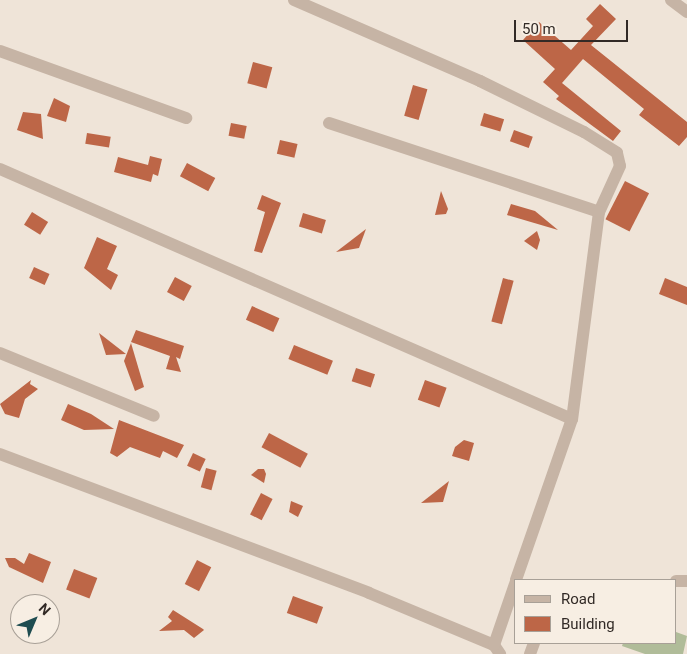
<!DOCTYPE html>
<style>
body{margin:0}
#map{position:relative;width:687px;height:654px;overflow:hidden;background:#efe4d8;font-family:Roboto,sans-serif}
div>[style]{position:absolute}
.green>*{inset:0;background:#b0bc99}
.building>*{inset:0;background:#bd6647;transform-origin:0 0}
.minor>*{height:12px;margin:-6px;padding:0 6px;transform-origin:6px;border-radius:6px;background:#c6b4a5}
span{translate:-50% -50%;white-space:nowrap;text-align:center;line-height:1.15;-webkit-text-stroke:5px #f7eee3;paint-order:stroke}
.legend{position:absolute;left:514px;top:579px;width:162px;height:65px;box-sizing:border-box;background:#f7eee3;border:1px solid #a8a097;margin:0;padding:6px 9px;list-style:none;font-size:15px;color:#322a26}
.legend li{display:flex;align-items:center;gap:10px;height:25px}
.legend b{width:25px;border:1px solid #a8a097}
.north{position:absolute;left:10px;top:594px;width:50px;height:50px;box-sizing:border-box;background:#f7eee3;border:1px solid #a8a097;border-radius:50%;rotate:45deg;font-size:14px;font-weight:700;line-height:20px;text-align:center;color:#322a26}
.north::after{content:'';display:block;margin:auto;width:18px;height:22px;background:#1e4c50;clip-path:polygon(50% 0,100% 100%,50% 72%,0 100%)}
.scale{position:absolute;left:514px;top:20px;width:114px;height:22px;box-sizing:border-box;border:2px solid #322a26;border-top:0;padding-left:6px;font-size:15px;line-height:18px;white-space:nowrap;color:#322a26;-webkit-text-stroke:4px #f7eee3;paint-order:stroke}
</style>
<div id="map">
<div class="green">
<i style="clip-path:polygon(676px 632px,687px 636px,683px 654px,645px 654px,622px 646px,623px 643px,676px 643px)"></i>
</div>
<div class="building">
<i style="clip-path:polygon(600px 4px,616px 19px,591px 45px,687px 122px,687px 137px,679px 146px,639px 115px,644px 109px,583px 59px,562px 83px,621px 131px,613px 141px,556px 99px,559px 96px,543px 82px,555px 69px,523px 40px,539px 22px,571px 50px,593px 26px,586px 19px)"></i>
<i style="left:253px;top:62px;width:20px;height:22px;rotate:15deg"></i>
<i style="left:413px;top:85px;width:15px;height:32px;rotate:16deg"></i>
<i style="clip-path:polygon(54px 98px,70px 106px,66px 122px,47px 116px)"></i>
<i style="clip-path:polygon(23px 112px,41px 114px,43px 139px,17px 130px)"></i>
<i style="left:484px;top:113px;width:21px;height:13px;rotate:17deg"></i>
<i style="left:231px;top:123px;width:16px;height:13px;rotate:11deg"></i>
<i style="left:514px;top:130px;width:20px;height:12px;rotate:20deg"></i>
<i style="left:87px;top:133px;width:24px;height:11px;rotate:9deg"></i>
<i style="left:280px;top:140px;width:18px;height:14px;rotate:13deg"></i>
<i style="clip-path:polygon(150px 156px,162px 159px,158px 176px,153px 174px,151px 182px,114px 172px,118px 157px,148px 165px)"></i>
<i style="left:187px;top:163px;width:32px;height:15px;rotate:28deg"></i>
<i style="left:625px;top:181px;width:27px;height:43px;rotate:27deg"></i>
<i style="clip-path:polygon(441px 191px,448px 209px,446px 214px,435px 215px)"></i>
<i style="clip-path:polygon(262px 195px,281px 203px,262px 253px,254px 251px,265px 212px,257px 209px)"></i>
<i style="clip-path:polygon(511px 204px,535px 211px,558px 230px,507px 215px)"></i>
<i style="left:32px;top:212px;width:19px;height:15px;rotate:32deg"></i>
<i style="left:303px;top:213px;width:24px;height:14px;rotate:17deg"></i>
<i style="clip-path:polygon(366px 229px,359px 248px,336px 252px)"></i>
<i style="clip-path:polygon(537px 231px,540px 240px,537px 250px,524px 241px)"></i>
<i style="clip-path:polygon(97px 237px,117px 246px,107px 269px,118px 275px,111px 290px,84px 268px)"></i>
<i style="left:34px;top:267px;width:17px;height:12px;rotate:24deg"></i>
<i style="left:175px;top:277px;width:19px;height:17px;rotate:28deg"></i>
<i style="left:503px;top:278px;width:11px;height:45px;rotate:15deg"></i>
<i style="clip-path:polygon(665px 278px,687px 287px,687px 305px,659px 294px)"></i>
<i style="left:252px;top:306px;width:30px;height:15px;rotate:24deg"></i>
<i style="clip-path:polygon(136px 330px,184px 346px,180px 359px,176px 357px,181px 372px,166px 369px,170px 356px,131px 342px)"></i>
<i style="clip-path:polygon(99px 333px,126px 354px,106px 355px)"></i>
<i style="clip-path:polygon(131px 343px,144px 387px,135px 391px,124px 361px)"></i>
<i style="left:294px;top:345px;width:42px;height:15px;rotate:22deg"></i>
<i style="left:356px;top:368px;width:20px;height:14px;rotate:18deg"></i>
<i style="clip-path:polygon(31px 380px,30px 384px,38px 389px,25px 399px,19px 418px,5px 414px,0 404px)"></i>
<i style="left:425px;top:380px;width:23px;height:21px;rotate:20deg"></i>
<i style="clip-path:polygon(68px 404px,91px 414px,114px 429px,84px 430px,61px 420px)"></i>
<i style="clip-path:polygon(119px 420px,184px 445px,177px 458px,163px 451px,160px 458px,130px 447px,117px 457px,110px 453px)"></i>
<i style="left:269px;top:433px;width:44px;height:16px;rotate:28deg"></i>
<i style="clip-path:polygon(464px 440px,474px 443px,469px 461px,452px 456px,455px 447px)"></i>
<i style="left:193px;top:453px;width:14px;height:14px;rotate:25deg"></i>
<i style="left:206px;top:468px;width:11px;height:20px;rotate:15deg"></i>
<i style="clip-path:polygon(258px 469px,264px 469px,266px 474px,264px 483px,251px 475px)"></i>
<i style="clip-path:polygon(449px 481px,443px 502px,421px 503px)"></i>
<i style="left:261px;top:493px;width:13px;height:24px;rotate:27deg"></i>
<i style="clip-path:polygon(291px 501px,303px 506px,298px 517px,289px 512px)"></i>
<i style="clip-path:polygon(29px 553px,51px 562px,43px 583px,9px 567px,5px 558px,15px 558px,24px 564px)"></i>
<i style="left:197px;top:560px;width:16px;height:27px;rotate:27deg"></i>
<i style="left:74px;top:569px;width:25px;height:22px;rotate:21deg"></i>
<i style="left:293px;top:596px;width:32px;height:18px;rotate:20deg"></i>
<i style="clip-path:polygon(173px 610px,203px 629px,204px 630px,194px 638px,184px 630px,159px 631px,172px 621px,168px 617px)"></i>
</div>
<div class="minor">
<i style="left:294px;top:0;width:203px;rotate:23.5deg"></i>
<i style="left:480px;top:81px;width:116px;rotate:26.1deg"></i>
<i style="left:584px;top:132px;width:39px;rotate:32deg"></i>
<i style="left:617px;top:153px;width:13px;rotate:77deg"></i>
<i style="left:620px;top:166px;width:51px;rotate:114.5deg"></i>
<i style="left:599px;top:212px;width:209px;rotate:97.4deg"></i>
<i style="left:572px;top:419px;width:170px;rotate:109.2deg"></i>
<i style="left:671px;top:0;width:20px;rotate:37deg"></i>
<i style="left:0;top:51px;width:198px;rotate:19.8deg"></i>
<i style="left:329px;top:123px;width:284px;rotate:18.2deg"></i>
<i style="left:0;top:169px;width:624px;rotate:23.61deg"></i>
<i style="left:0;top:353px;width:166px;rotate:22.2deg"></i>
<i style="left:0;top:454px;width:394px;rotate:20.6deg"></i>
<i style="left:369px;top:593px;width:135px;rotate:22.6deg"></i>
<i style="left:494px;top:645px;width:11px;rotate:56deg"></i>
<i style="left:676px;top:581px;width:11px"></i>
<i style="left:494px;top:645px;width:68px;rotate:-71deg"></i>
<i style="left:530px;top:654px;width:12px;rotate:-70deg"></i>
</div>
<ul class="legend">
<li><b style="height:6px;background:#c6b4a5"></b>Road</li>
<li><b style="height:14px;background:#bd6647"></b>Building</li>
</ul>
<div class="north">N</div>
<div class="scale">50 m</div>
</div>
